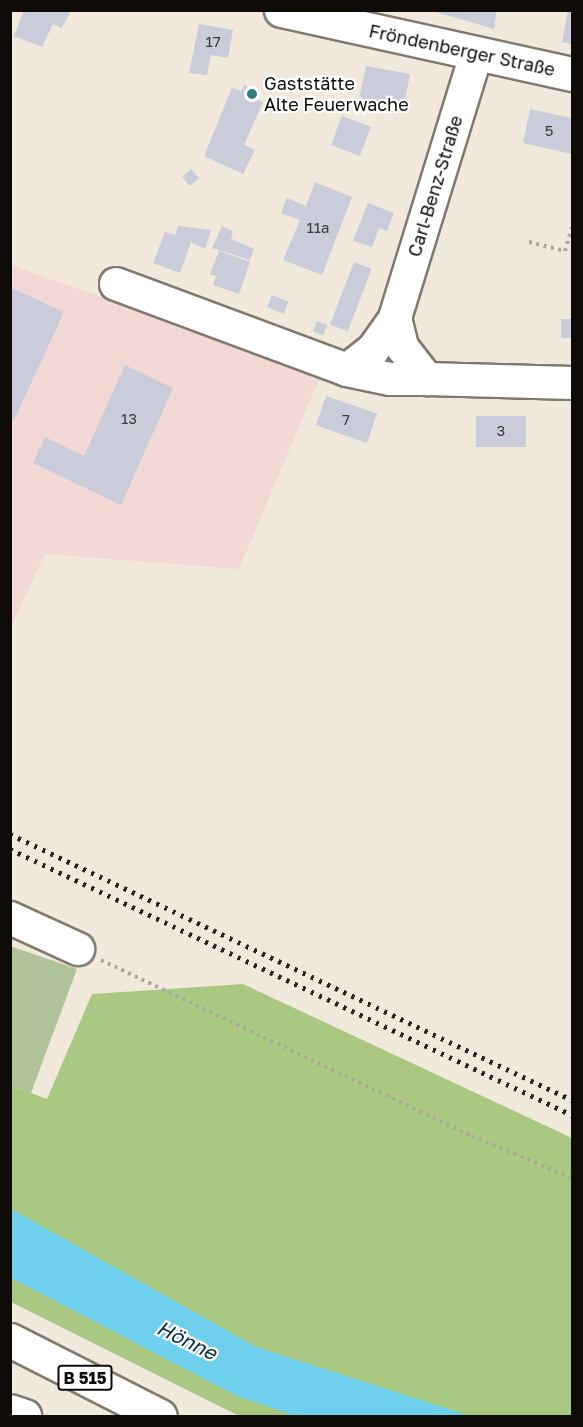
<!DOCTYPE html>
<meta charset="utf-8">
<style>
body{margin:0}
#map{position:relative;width:583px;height:1427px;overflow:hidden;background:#f1e9db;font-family:"Golos Text",sans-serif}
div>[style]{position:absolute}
.industrial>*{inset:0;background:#f3d9d6}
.green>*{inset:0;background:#b0c39a}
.forest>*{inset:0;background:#a9c983}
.water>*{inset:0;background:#6ed0ec}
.building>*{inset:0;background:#caccda;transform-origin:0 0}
.path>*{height:4px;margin-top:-2px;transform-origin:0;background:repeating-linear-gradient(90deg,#ada69b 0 3px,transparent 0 7.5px)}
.roads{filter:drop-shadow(2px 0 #80796d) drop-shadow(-2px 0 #80796d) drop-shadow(0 2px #80796d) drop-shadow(0 -2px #80796d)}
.minor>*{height:32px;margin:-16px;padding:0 16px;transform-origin:16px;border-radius:16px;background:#fff}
.major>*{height:33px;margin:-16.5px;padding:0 16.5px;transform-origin:16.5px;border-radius:16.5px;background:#fff}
.rail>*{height:4.5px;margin-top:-2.25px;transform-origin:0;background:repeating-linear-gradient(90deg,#282520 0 3px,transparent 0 9px)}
.dots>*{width:16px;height:16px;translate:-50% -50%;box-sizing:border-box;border:3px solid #fff;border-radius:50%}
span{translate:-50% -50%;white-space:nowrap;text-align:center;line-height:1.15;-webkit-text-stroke:4.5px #fff;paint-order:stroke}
.number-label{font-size:15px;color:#3e3c3c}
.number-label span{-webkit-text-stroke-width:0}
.shield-label span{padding:2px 4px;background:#fff;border:2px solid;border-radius:4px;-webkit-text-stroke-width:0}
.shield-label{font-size:16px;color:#0f0c08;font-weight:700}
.street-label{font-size:18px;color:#0f0c08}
.poi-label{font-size:18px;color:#0f0c08}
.left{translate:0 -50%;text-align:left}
.water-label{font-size:20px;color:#002f3b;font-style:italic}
.frame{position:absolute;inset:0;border:12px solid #0f0c08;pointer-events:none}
</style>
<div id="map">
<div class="industrial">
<i style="clip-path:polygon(11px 265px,321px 375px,239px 569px,45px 554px,11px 627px)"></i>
</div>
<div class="green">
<i style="clip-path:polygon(10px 946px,77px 969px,31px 1093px,11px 1085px)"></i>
</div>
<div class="forest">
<i style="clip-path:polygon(243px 984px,572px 1138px,572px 1416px,239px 1416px,11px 1302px,10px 1085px,47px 1099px,92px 994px)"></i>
</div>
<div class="water">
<i style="clip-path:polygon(11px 1209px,256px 1347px,470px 1416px,295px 1416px,237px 1396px,11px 1278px)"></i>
</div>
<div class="building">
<i style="clip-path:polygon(24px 10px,71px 10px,62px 28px,53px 24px,42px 47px,14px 36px)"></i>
<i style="clip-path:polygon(429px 10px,497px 10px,494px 29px)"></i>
<i style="clip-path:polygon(568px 10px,572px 10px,572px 44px,562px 42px)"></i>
<i style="clip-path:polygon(199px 24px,233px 30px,228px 58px,211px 55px,207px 75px,189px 73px)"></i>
<i style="clip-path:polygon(366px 66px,410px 74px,404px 107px,385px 104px,384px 109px,366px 106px,367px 101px,359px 99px)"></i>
<i style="clip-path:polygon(244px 85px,258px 91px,255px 99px,263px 102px,244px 145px,255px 150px,243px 174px,204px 156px,232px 88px,241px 91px)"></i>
<i style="clip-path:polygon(530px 109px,572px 118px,572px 154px,523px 143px)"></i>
<i style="left:342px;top:116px;width:31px;height:31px;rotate:21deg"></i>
<i style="left:191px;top:169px;width:12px;height:12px;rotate:48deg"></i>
<i style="clip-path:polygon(315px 182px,352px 197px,322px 275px,283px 260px,300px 220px,281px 213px,287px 198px,306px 206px)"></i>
<i style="clip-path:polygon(368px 203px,394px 213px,387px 231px,379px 228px,372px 247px,353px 241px)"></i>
<i style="clip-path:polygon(178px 226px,211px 230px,205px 249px,191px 242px,180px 273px,153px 263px,165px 232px,175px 235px)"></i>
<i style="clip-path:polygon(222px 226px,233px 231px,231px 239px,254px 249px,250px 260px,212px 248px)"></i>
<i style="clip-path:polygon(219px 251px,250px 262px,239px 294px,213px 285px,216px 276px,210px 274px)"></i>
<i style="left:354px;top:262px;width:19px;height:67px;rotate:21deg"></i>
<i style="clip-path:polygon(10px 287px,64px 312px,14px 420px,10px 418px)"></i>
<i style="left:272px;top:295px;width:18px;height:13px;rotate:22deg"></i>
<i style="left:561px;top:319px;width:11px;height:19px"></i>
<i style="left:317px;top:321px;width:11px;height:11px;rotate:22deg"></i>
<i style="clip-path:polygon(125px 365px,173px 388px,121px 505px,33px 463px,45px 437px,84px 456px)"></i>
<i style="left:326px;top:396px;width:54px;height:31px;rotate:19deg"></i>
<i style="left:476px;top:416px;width:50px;height:31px"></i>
</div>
<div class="path">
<i style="left:529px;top:242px;width:37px;rotate:14deg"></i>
<i style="left:565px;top:251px;width:25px;rotate:-74deg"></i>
<i style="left:101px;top:960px;width:411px;rotate:25.4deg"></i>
<i style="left:472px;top:1136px;width:108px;rotate:22.8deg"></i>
</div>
<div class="roads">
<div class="minor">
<i style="left:116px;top:284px;width:246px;rotate:20.4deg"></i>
<i style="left:347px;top:370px;width:44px;rotate:11.8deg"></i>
<i style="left:390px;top:379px;width:37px"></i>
<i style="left:395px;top:318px;width:30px;rotate:76deg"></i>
<i style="left:402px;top:347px;width:41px;rotate:52deg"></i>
<i style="left:427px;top:379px;width:145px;rotate:1.6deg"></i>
<i style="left:347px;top:370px;width:33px;rotate:-38deg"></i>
<i style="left:373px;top:350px;width:39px;rotate:-55deg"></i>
<i style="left:395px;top:318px;width:276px;rotate:-72.9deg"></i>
<i style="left:10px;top:918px;width:75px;rotate:24.5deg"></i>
<i style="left:10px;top:1411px;width:16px;rotate:18deg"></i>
</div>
<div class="major">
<i style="left:281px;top:10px;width:298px;rotate:12.4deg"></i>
<i style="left:10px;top:1340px;width:168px;rotate:26.9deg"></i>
</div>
</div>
<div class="rail">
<i style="left:10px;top:834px;width:622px;rotate:25.33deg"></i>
<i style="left:10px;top:849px;width:622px;rotate:25.33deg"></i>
</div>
<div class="dots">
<i style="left:252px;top:94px;background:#327b81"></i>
</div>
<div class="number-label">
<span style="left:213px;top:42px">17</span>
<span style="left:549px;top:131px">5</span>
<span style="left:318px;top:228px">11a</span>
<span style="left:129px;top:419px">13</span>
<span style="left:346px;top:420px">7</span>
<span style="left:501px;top:431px">3</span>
</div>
<div class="shield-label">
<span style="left:85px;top:1378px">B 515</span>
</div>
<div class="street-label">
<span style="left:462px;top:50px;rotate:12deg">Fröndenberger Straße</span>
<span style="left:435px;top:186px;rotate:-73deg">Carl-Benz-Straße</span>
</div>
<div class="poi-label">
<span class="left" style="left:264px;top:94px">Gaststätte<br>Alte Feuerwache</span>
</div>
<div class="water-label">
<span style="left:187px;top:1340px;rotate:26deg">Hönne</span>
</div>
<div class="frame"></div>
</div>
